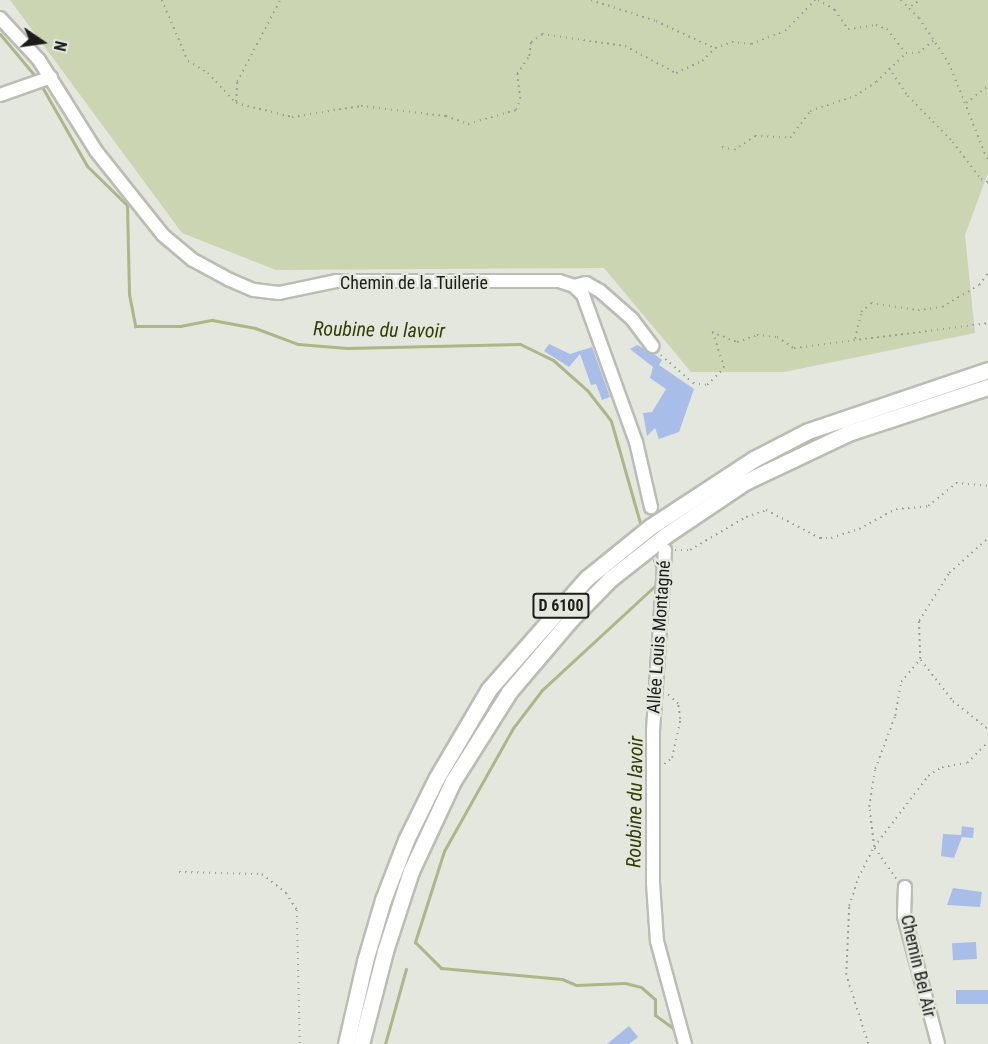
<!DOCTYPE html>
<meta charset="utf-8">
<style>
body{margin:0}
#map{position:relative;width:988px;height:1044px;overflow:hidden;background:#e4e7de;font-family:"Roboto Condensed",sans-serif}
div>[style]{position:absolute}
.green>*{inset:0;background:#ccd5b2}
.stream>*{height:3px;margin:-1.5px;padding:0 1.5px;transform-origin:1.5px;border-radius:1.5px;background:#abb787}
.building>*{inset:0;background:#a8bee9;transform-origin:0 0}
.path>*{height:1.5px;margin-top:-0.75px;transform-origin:0;background:repeating-linear-gradient(90deg,#9c9f98 0 1.5px,transparent 0 6px)}
.roads{filter:drop-shadow(2px 0 #bbbdb4) drop-shadow(-2px 0 #bbbdb4) drop-shadow(0 2px #bbbdb4) drop-shadow(0 -2px #bbbdb4)}
.minor>*{height:12px;margin:-6px;padding:0 6px;transform-origin:6px;border-radius:6px;background:#fff}
.major>*{height:15px;margin:-7.5px;padding:0 7.5px;transform-origin:7.5px;border-radius:7.5px;background:#fff}
span{translate:-50% -50%;white-space:nowrap;text-align:center;line-height:1.15;-webkit-text-stroke:5px #e4e7de;paint-order:stroke}
.shield-label span{padding:2px 4px;background:#e4e7de;border:2px solid;border-radius:4px;-webkit-text-stroke-width:0}
.shield-label{font-size:16px;color:#1c1d1a;font-weight:700}
.street-label{font-size:18px;color:#1c1d1a}
.water-label{font-size:20px;color:#343e04;font-style:italic}
.north{position:absolute;left:12px;top:12px;width:60px;height:60px;-webkit-text-stroke:4px #e4e7de;paint-order:stroke;rotate:103deg;font-size:16px;font-weight:700;line-height:24px;text-align:center;color:#1c1d1a}
.north::after{content:'';display:block;margin:auto;width:21px;height:27px;background:#1c1d1a;clip-path:polygon(50% 0,100% 100%,50% 72%,0 100%)}
</style>
<div id="map">
<div class="green">
<i style="clip-path:polygon(10px 0,988px 0,988px 173px,965px 235px,975px 333px,784px 372px,691px 372px,604px 268px,276px 270px,182px 233px)"></i>
</div>
<div class="stream">
<i style="left:0;top:34px;width:56px;rotate:50.1deg"></i>
<i style="left:41px;top:85px;width:93px;rotate:60.4deg"></i>
<i style="left:87px;top:166px;width:56px;rotate:44.3deg"></i>
<i style="left:127px;top:205px;width:89px;rotate:88.7deg"></i>
<i style="left:129px;top:294px;width:33px;rotate:79deg"></i>
<i style="left:135px;top:326px;width:45px"></i>
<i style="left:180px;top:326px;width:33px;rotate:-11deg"></i>
<i style="left:212px;top:320px;width:44px;rotate:10.5deg"></i>
<i style="left:255px;top:328px;width:46px;rotate:20.4deg"></i>
<i style="left:298px;top:344px;width:49px;rotate:4.7deg"></i>
<i style="left:347px;top:348px;width:173px;rotate:-1.3deg"></i>
<i style="left:520px;top:344px;width:37px;rotate:26deg"></i>
<i style="left:553px;top:360px;width:45px;rotate:41.4deg"></i>
<i style="left:587px;top:390px;width:39px;rotate:52deg"></i>
<i style="left:611px;top:421px;width:106px;rotate:74.1deg"></i>
<i style="left:654px;top:560px;width:13px;rotate:72deg"></i>
<i style="left:659px;top:582px;width:159px;rotate:137.3deg"></i>
<i style="left:542px;top:690px;width:48px;rotate:127.3deg"></i>
<i style="left:513px;top:728px;width:141px;rotate:119.3deg"></i>
<i style="left:444px;top:851px;width:96px;rotate:107.7deg"></i>
<i style="left:415px;top:942px;width:37px;rotate:45deg"></i>
<i style="left:441px;top:968px;width:121px;rotate:5.2deg"></i>
<i style="left:562px;top:979px;width:15px;rotate:23deg"></i>
<i style="left:576px;top:985px;width:49px;rotate:-2.3deg"></i>
<i style="left:625px;top:983px;width:16px;rotate:14deg"></i>
<i style="left:641px;top:987px;width:18px;rotate:41deg"></i>
<i style="left:655px;top:999px;width:16px;rotate:90deg"></i>
<i style="left:655px;top:1015px;width:27px;rotate:36deg"></i>
<i style="left:647px;top:835px;width:54px;rotate:-90deg"></i>
<i style="left:385px;top:1044px;width:78px;rotate:-74.4deg"></i>
</div>
<div class="building">
<i style="clip-path:polygon(549px 344px,570px 354px,592px 347px,610px 397px,602px 400px,596px 384px,591px 385px,580px 354px,569px 367px,544px 351px)"></i>
<i style="clip-path:polygon(637px 345px,654px 354px,662px 360px,659px 365px,694px 389px,679px 432px,659px 439px,655px 428px,647px 436px,643px 413px,652px 412px,666px 389px,650px 378px,653px 367px,630px 349px)"></i>
<i style="clip-path:polygon(962px 826px,974px 828px,973px 838px,962px 837px,954px 858px,941px 856px,943px 834px,961px 835px)"></i>
<i style="clip-path:polygon(953px 888px,982px 892px,980px 907px,947px 905px)"></i>
<i style="left:976px;top:942px;width:17px;height:24px;rotate:87deg"></i>
<i style="left:988px;top:990px;width:14px;height:32px;rotate:90deg"></i>
<i style="clip-path:polygon(629px 1026px,638px 1037px,629px 1044px,607px 1044px)"></i>
</div>
<div class="path">
<i style="left:162px;top:0;width:66px;rotate:66.9deg"></i>
<i style="left:188px;top:61px;width:23px;rotate:31deg"></i>
<i style="left:208px;top:73px;width:41px;rotate:47deg"></i>
<i style="left:236px;top:103px;width:58px;rotate:14deg"></i>
<i style="left:292px;top:117px;width:70px;rotate:-9.1deg"></i>
<i style="left:361px;top:106px;width:86px;rotate:6.7deg"></i>
<i style="left:446px;top:116px;width:23px;rotate:20deg"></i>
<i style="left:468px;top:124px;width:50px;rotate:-16.3deg"></i>
<i style="left:516px;top:110px;width:12px;rotate:-70deg"></i>
<i style="left:520px;top:99px;width:25px;rotate:-97deg"></i>
<i style="left:517px;top:74px;width:22px;rotate:-56deg"></i>
<i style="left:529px;top:56px;width:14px;rotate:-82deg"></i>
<i style="left:531px;top:42px;width:14px;rotate:-36deg"></i>
<i style="left:542px;top:34px;width:84px;rotate:8.2deg"></i>
<i style="left:625px;top:46px;width:58px;rotate:27.9deg"></i>
<i style="left:676px;top:73px;width:29px;rotate:-25deg"></i>
<i style="left:702px;top:61px;width:18px;rotate:-45deg"></i>
<i style="left:715px;top:48px;width:18px;rotate:-19deg"></i>
<i style="left:732px;top:42px;width:19px;rotate:6deg"></i>
<i style="left:751px;top:44px;width:36px;rotate:-21deg"></i>
<i style="left:785px;top:31px;width:43px;rotate:-45.9deg"></i>
<i style="left:591px;top:0;width:68px;rotate:17.9deg"></i>
<i style="left:656px;top:21px;width:64px;rotate:25deg"></i>
<i style="left:818px;top:0;width:20px;rotate:30deg"></i>
<i style="left:835px;top:10px;width:23px;rotate:56deg"></i>
<i style="left:848px;top:29px;width:28px;rotate:-8deg"></i>
<i style="left:876px;top:25px;width:12px;rotate:20deg"></i>
<i style="left:887px;top:29px;width:29px;rotate:52deg"></i>
<i style="left:901px;top:0;width:25px;rotate:45deg"></i>
<i style="left:919px;top:18px;width:54px;rotate:56.3deg"></i>
<i style="left:949px;top:63px;width:105px;rotate:68.3deg"></i>
<i style="left:911px;top:6px;width:11px;rotate:-34deg"></i>
<i style="left:889px;top:68px;width:34px;rotate:56deg"></i>
<i style="left:908px;top:96px;width:64px;rotate:45.6deg"></i>
<i style="left:953px;top:142px;width:46px;rotate:52.9deg"></i>
<i style="left:981px;top:179px;width:8px;rotate:23deg"></i>
<i style="left:236px;top:102px;width:20px;rotate:-87deg"></i>
<i style="left:237px;top:82px;width:93px;rotate:-62.3deg"></i>
<i style="left:966px;top:103px;width:28px;rotate:-38deg"></i>
<i style="left:722px;top:147px;width:12px;rotate:14deg"></i>
<i style="left:734px;top:150px;width:25px;rotate:-34deg"></i>
<i style="left:755px;top:136px;width:35px;rotate:3deg"></i>
<i style="left:790px;top:138px;width:34px;rotate:-53deg"></i>
<i style="left:810px;top:111px;width:47px;rotate:-18.4deg"></i>
<i style="left:855px;top:96px;width:25px;rotate:-34deg"></i>
<i style="left:876px;top:82px;width:42px;rotate:-44deg"></i>
<i style="left:906px;top:53px;width:12px"></i>
<i style="left:918px;top:53px;width:21px;rotate:-39deg"></i>
<i style="left:855px;top:339px;width:28px;rotate:-77deg"></i>
<i style="left:861px;top:312px;width:13px;rotate:-42deg"></i>
<i style="left:871px;top:303px;width:48px;rotate:8.5deg"></i>
<i style="left:918px;top:310px;width:24px;rotate:-7deg"></i>
<i style="left:942px;top:307px;width:43px;rotate:-30.7deg"></i>
<i style="left:979px;top:285px;width:15px;rotate:-53deg"></i>
<i style="left:661px;top:355px;width:43px;rotate:41.2deg"></i>
<i style="left:693px;top:383px;width:14px;rotate:8deg"></i>
<i style="left:707px;top:385px;width:24px;rotate:-45deg"></i>
<i style="left:724px;top:368px;width:38px;rotate:-108deg"></i>
<i style="left:712px;top:332px;width:27px;rotate:22deg"></i>
<i style="left:737px;top:342px;width:21px;rotate:-19deg"></i>
<i style="left:757px;top:335px;width:20px;rotate:6deg"></i>
<i style="left:777px;top:337px;width:20px;rotate:33deg"></i>
<i style="left:794px;top:348px;width:196px;rotate:-7.3deg"></i>
<i style="left:675px;top:550px;width:15px"></i>
<i style="left:690px;top:550px;width:65px;rotate:-30.5deg"></i>
<i style="left:746px;top:517px;width:21px;rotate:-19deg"></i>
<i style="left:766px;top:510px;width:61px;rotate:27.4deg"></i>
<i style="left:820px;top:538px;width:11px"></i>
<i style="left:831px;top:538px;width:29px;rotate:-18deg"></i>
<i style="left:859px;top:529px;width:42px;rotate:-28.4deg"></i>
<i style="left:896px;top:509px;width:32px;rotate:-5deg"></i>
<i style="left:928px;top:506px;width:36px;rotate:-39deg"></i>
<i style="left:956px;top:483px;width:32px;rotate:5deg"></i>
<i style="left:921px;top:660px;width:52px;rotate:52deg"></i>
<i style="left:953px;top:701px;width:45px;rotate:38.7deg"></i>
<i style="left:664px;top:764px;width:10px;rotate:-37deg"></i>
<i style="left:672px;top:758px;width:40px;rotate:-78deg"></i>
<i style="left:680px;top:719px;width:15px;rotate:-98deg"></i>
<i style="left:678px;top:704px;width:15px;rotate:-138deg"></i>
<i style="left:179px;top:872px;width:83px;rotate:1.4deg"></i>
<i style="left:262px;top:874px;width:31px;rotate:38deg"></i>
<i style="left:286px;top:893px;width:20px;rotate:57deg"></i>
<i style="left:297px;top:910px;width:134px;rotate:88.7deg"></i>
<i style="left:896px;top:879px;width:39px;rotate:-125deg"></i>
<i style="left:874px;top:847px;width:40px;rotate:-97.1deg"></i>
<i style="left:869px;top:807px;width:38px;rotate:-81deg"></i>
<i style="left:875px;top:769px;width:57px;rotate:-69.3deg"></i>
<i style="left:895px;top:716px;width:35px;rotate:-80deg"></i>
<i style="left:901px;top:682px;width:30px;rotate:-50deg"></i>
<i style="left:920px;top:659px;width:38px;rotate:-92deg"></i>
<i style="left:919px;top:621px;width:57px;rotate:-58deg"></i>
<i style="left:949px;top:573px;width:52px;rotate:-41.9deg"></i>
<i style="left:868px;top:1044px;width:72px;rotate:-107.7deg"></i>
<i style="left:846px;top:975px;width:69px;rotate:-87.5deg"></i>
<i style="left:849px;top:906px;width:29px;rotate:-72deg"></i>
<i style="left:858px;top:878px;width:35px;rotate:-63deg"></i>
<i style="left:874px;top:847px;width:89px;rotate:-52.7deg"></i>
<i style="left:928px;top:776px;width:17px;rotate:-33deg"></i>
<i style="left:942px;top:767px;width:25px;rotate:-9deg"></i>
<i style="left:967px;top:763px;width:30px;rotate:-45deg"></i>
</div>
<div class="roads">
<div class="minor">
<i style="left:0;top:18px;width:57px;rotate:47.1deg"></i>
<i style="left:39px;top:60px;width:107px;rotate:57.9deg"></i>
<i style="left:96px;top:151px;width:107px;rotate:51.4deg"></i>
<i style="left:163px;top:235px;width:39px;rotate:40deg"></i>
<i style="left:193px;top:260px;width:42px;rotate:28.4deg"></i>
<i style="left:230px;top:280px;width:26px;rotate:23deg"></i>
<i style="left:254px;top:290px;width:25px;rotate:7deg"></i>
<i style="left:279px;top:293px;width:58px;rotate:-11.9deg"></i>
<i style="left:336px;top:281px;width:223px"></i>
<i style="left:559px;top:281px;width:16px;rotate:18deg"></i>
<i style="left:574px;top:286px;width:13px;rotate:45deg"></i>
<i style="left:583px;top:295px;width:156px;rotate:70.2deg"></i>
<i style="left:636px;top:442px;width:67px;rotate:77deg"></i>
<i style="left:0;top:95px;width:54px;rotate:-19.4deg"></i>
<i style="left:574px;top:286px;width:12px;rotate:-14deg"></i>
<i style="left:586px;top:283px;width:16px;rotate:30deg"></i>
<i style="left:600px;top:291px;width:43px;rotate:41.2deg"></i>
<i style="left:632px;top:319px;width:34px;rotate:53deg"></i>
<i style="left:665px;top:550px;width:180px;rotate:93.8deg"></i>
<i style="left:653px;top:730px;width:153px;rotate:90deg"></i>
<i style="left:653px;top:883px;width:58px;rotate:86.1deg"></i>
<i style="left:657px;top:941px;width:107px;rotate:74.8deg"></i>
<i style="left:905px;top:887px;width:29px;rotate:92deg"></i>
<i style="left:904px;top:916px;width:132px;rotate:75.1deg"></i>
</div>
<div class="major">
<i style="left:346px;top:1044px;width:85px;rotate:-77.1deg"></i>
<i style="left:365px;top:961px;width:64px;rotate:-73.6deg"></i>
<i style="left:383px;top:900px;width:64px;rotate:-69deg"></i>
<i style="left:406px;top:840px;width:68px;rotate:-63.8deg"></i>
<i style="left:436px;top:779px;width:104px;rotate:-59.5deg"></i>
<i style="left:489px;top:689px;width:148px;rotate:-48.6deg"></i>
<i style="left:587px;top:578px;width:81px;rotate:-39deg"></i>
<i style="left:650px;top:527px;width:124px;rotate:-33.2deg"></i>
<i style="left:754px;top:459px;width:61px;rotate:-27.4deg"></i>
<i style="left:808px;top:431px;width:190px;rotate:-18.7deg"></i>
<i style="left:361px;top:1044px;width:96px;rotate:-75.5deg"></i>
<i style="left:385px;top:951px;width:84px;rotate:-72deg"></i>
<i style="left:411px;top:871px;width:99px;rotate:-65deg"></i>
<i style="left:453px;top:781px;width:105px;rotate:-57.8deg"></i>
<i style="left:509px;top:692px;width:96px;rotate:-49.7deg"></i>
<i style="left:571px;top:619px;width:56px;rotate:-45.7deg"></i>
<i style="left:610px;top:579px;width:71px;rotate:-38.2deg"></i>
<i style="left:666px;top:535px;width:95px;rotate:-33.9deg"></i>
<i style="left:745px;top:482px;width:114px;rotate:-25.4deg"></i>
<i style="left:848px;top:433px;width:147px;rotate:-18.2deg"></i>
</div>
</div>
<div class="shield-label">
<span style="left:561px;top:606px">D 6100</span>
</div>
<div class="street-label">
<span style="left:414px;top:283px">Chemin de la Tuilerie</span>
<span style="left:659px;top:637px;rotate:-86deg">Allée Louis Montagné</span>
<span style="left:918px;top:966px;rotate:77deg">Chemin Bel Air</span>
</div>
<div class="water-label">
<span style="left:379px;top:330px;rotate:1deg">Roubine du lavoir</span>
<span style="left:635px;top:802px;rotate:-89deg">Roubine du lavoir</span>
</div>
<div class="north">N</div>
</div>
